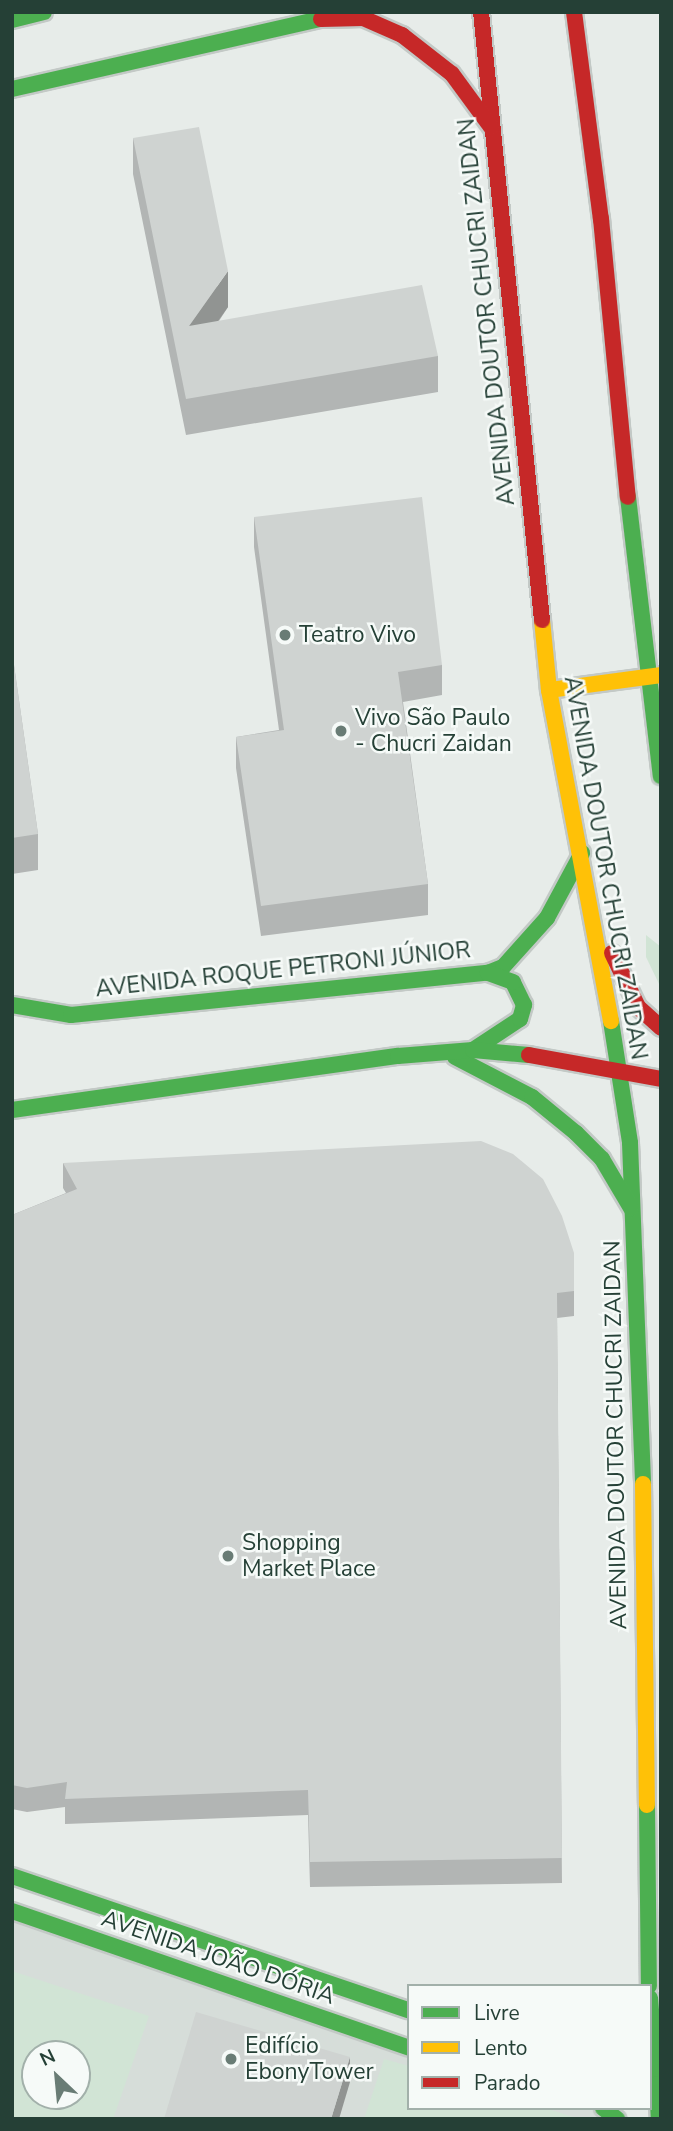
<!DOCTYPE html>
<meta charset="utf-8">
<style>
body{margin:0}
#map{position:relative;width:673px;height:2131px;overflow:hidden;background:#e7ece9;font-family:"Nunito Sans",sans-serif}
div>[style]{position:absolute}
.built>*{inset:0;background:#d6ddd9}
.green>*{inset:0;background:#d1e4d5}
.roads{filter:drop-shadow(2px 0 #c3c9c6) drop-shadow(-2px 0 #c3c9c6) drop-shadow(0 2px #c3c9c6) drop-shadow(0 -2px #c3c9c6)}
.fast>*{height:16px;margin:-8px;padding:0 8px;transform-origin:8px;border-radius:8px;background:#4caf50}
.slow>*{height:16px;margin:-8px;padding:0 8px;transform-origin:8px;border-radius:8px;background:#ffc107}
.jam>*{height:16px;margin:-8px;padding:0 8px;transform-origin:8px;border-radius:8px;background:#c62828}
.wall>*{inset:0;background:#b2b5b4}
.shaded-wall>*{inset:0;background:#919492}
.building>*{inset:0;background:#cfd3d1}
.dots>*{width:19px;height:19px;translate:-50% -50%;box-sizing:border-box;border:4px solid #f6faf8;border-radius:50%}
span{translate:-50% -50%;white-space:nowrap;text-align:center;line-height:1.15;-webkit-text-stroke:5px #f6faf8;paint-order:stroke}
.street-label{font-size:23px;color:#254036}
.poi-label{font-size:23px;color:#254036}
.left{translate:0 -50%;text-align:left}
.frame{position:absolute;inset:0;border:14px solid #254036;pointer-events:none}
.legend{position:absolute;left:407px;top:1984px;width:245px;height:126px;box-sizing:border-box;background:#f6faf8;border:2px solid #a2b0aa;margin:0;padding:9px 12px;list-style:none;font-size:21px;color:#254036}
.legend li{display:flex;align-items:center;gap:14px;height:35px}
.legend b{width:35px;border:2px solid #a2b0aa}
.north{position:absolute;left:21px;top:2040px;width:70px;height:70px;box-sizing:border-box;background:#f6faf8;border:2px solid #a2b0aa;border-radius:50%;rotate:334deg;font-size:19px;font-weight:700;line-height:28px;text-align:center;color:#254036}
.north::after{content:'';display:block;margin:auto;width:24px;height:32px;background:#697c75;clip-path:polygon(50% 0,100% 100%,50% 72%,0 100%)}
</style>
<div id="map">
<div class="built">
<i style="clip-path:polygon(evenodd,12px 1913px,409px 2043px,409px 2108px,602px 2108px,614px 2119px,12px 2119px,12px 1913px,35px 2054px,77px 2054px,77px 2096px,35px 2096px,35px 2054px)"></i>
</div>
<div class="green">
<i style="clip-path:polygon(646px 935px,661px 947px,661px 988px,646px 957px)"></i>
<i style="clip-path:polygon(evenodd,12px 1971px,149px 2016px,113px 2119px,12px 2119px,12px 1971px,35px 2054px,77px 2054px,77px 2096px,35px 2096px,35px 2054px)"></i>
<i style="clip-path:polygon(384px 2059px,409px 2066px,409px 2108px,545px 2108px,579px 2119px,364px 2119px)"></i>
</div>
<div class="roads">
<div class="fast">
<i style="left:12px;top:20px;width:33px;rotate:-14deg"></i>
<i style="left:12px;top:89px;width:317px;rotate:-12.8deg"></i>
<i style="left:628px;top:497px;width:281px;rotate:83.3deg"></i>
<i style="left:12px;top:1005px;width:60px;rotate:9.6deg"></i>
<i style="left:71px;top:1015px;width:419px;rotate:-5.8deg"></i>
<i style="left:488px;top:973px;width:16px;rotate:-22deg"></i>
<i style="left:503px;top:967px;width:66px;rotate:-48.1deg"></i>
<i style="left:547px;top:918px;width:74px;rotate:-61.7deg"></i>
<i style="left:611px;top:1021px;width:123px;rotate:81.1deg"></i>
<i style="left:630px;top:1143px;width:341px;rotate:87.8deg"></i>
<i style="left:473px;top:1050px;width:56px;rotate:-33.4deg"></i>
<i style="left:520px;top:1019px;width:15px;rotate:-74deg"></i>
<i style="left:524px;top:1005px;width:25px;rotate:-116deg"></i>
<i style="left:513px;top:982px;width:27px;rotate:-160deg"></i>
<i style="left:455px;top:1057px;width:87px;rotate:27.5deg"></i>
<i style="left:532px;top:1097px;width:57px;rotate:39.3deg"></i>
<i style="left:576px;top:1133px;width:37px;rotate:45deg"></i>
<i style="left:602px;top:1159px;width:57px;rotate:59.4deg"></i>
<i style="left:12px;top:1110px;width:390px;rotate:-8deg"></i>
<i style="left:398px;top:1056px;width:75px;rotate:-4.6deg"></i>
<i style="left:473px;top:1050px;width:56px;rotate:5.1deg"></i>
<i style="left:647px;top:1805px;width:181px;rotate:89.4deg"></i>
<i style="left:12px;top:1876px;width:419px;rotate:18.7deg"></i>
<i style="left:12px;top:1911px;width:420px;rotate:19deg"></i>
<i style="left:650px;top:1998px;width:86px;rotate:85.3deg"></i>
<i style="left:657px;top:2084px;width:35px;rotate:87deg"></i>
<i style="left:603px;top:2108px;width:18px;rotate:38deg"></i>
</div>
<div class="slow">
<i style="left:542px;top:620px;width:70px;rotate:84.3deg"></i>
<i style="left:549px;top:690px;width:337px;rotate:79.4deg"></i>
<i style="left:549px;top:690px;width:113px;rotate:-7.6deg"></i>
<i style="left:643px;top:1484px;width:321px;rotate:89.3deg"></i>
</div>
<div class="jam">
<i style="left:481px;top:12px;width:611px;rotate:84.27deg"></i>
<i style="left:574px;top:12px;width:209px;rotate:82.6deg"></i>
<i style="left:601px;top:219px;width:279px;rotate:84.5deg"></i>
<i style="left:321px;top:19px;width:42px;rotate:-1.4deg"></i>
<i style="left:363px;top:18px;width:43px;rotate:23.6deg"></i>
<i style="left:402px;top:35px;width:63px;rotate:38deg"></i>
<i style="left:452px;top:74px;width:66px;rotate:53.7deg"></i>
<i style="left:612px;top:953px;width:60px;rotate:64.3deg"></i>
<i style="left:638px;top:1007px;width:31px;rotate:42deg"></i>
<i style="left:529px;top:1055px;width:134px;rotate:10.3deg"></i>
</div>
</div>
<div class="wall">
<i style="clip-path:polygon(133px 138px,228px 307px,219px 321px,438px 356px,438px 392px,186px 435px,133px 174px)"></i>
<i style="clip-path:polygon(254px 517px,442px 665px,442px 695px,403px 702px,428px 884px,428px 915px,261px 936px,236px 768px,236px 737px,279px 730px,254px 547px)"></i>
<i style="clip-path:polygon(12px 651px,38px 834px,38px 870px,12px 874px)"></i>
<i style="clip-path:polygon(63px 1163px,574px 1253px,574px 1316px,557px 1318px,562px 1883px,310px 1887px,308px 1815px,65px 1824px,65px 1807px,27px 1812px,12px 1809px,12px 1215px,66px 1193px,63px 1188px)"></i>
</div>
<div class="shaded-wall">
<i style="clip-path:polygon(228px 271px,228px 307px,189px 362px,189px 326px)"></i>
<i style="clip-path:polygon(350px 2057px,350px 2082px,339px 2119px,331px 2119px)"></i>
</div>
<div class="building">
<i style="clip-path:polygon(199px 127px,228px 271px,189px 326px,422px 285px,438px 356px,186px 399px,133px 138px)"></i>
<i style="clip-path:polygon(422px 497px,442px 665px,398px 672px,428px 884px,261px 906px,236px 737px,284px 730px,254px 517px)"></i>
<i style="clip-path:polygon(12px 651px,38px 834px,12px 838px)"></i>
<i style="clip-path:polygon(481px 1141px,513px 1154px,543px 1179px,562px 1216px,574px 1253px,574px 1291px,557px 1293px,562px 1858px,310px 1862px,308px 1790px,65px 1799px,67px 1782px,27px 1788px,12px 1785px,12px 1215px,77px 1189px,63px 1163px)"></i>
<i style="clip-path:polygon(196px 2012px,350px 2057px,331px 2119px,164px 2119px)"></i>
</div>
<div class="dots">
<i style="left:285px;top:635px;background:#697c75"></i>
<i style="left:341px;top:731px;background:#697c75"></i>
<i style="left:228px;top:1556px;background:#697c75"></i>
<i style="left:231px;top:2059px;background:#697c75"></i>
</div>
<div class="street-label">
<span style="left:487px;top:312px;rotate:-96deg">AVENIDA DOUTOR CHUCRI ZAIDAN</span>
<span style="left:605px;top:868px;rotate:80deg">AVENIDA DOUTOR CHUCRI ZAIDAN</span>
<span style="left:283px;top:970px;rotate:-6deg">AVENIDA ROQUE PETRONI JÚNIOR</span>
<span style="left:616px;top:1435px;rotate:-91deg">AVENIDA DOUTOR CHUCRI ZAIDAN</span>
<span style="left:218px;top:1958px;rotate:19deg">AVENIDA JOÃO DÓRIA</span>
</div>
<div class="poi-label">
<span class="left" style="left:299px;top:635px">Teatro Vivo</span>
<span class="left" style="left:355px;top:731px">Vivo São Paulo<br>- Chucri Zaidan</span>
<span class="left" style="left:242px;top:1556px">Shopping<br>Market Place</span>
<span class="left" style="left:245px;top:2059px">Edifício<br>EbonyTower</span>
</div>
<div class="frame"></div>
<ul class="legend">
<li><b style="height:9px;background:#4caf50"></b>Livre</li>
<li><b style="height:9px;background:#ffc107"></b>Lento</li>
<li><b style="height:9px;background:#c62828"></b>Parado</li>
</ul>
<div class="north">N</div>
</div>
